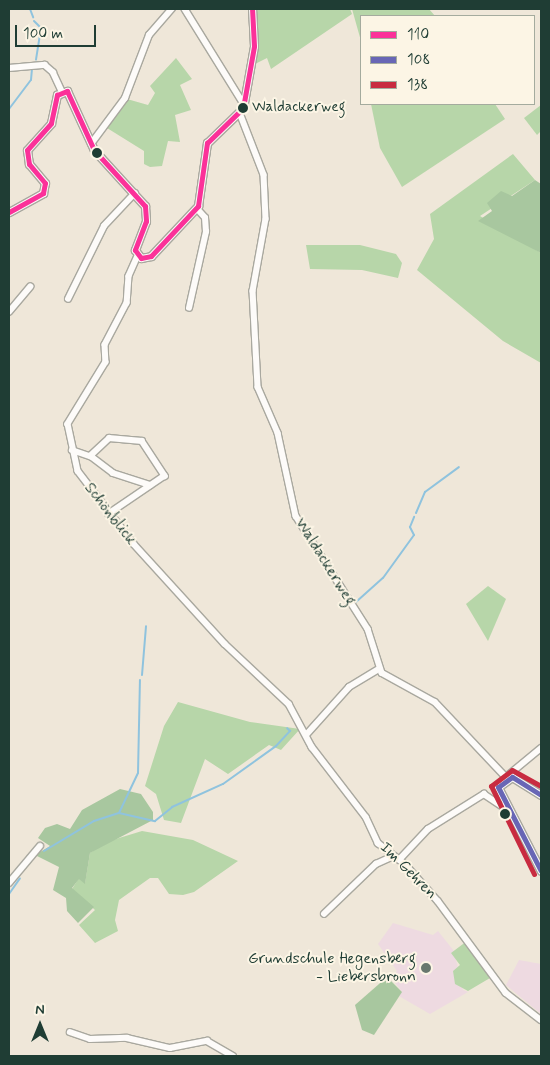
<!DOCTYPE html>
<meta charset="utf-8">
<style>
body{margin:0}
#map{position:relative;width:550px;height:1065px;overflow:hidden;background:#efe7d9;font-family:Mynerve,sans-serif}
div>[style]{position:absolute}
.built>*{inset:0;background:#eedae1}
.green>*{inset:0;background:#b7d6a9}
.forest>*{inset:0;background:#a8c79f}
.stream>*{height:2px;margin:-1px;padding:0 1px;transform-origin:1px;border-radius:1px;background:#8fc3de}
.roads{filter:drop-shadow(1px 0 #a9a89f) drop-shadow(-1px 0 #a9a89f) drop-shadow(0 1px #a9a89f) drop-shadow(0 -1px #a9a89f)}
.minor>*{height:5.5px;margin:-2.75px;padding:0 2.75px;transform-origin:2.75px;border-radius:2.75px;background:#fdfbf9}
.tertiary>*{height:7px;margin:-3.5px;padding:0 3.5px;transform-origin:3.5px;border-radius:3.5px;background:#fdfbf9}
.bus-1>*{height:5px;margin:-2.5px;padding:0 2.5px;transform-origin:2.5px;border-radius:2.5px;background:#fb3199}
.bus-2>*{height:5px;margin:-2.5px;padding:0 2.5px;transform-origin:2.5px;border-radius:2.5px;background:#6866b5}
.bus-3>*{height:5px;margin:-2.5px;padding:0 2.5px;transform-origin:2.5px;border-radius:2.5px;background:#c82b40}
.dots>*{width:14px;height:14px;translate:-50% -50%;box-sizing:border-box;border:2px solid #fcf5e5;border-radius:50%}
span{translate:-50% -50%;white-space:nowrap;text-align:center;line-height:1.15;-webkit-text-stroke:4px #fcf5e5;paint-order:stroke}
.bus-label{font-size:15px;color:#1f3d34}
.left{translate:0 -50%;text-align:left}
.street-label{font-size:16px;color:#1f3d34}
.poi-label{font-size:16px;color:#1f3d34}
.right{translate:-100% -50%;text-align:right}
.frame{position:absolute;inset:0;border:10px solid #1f3d34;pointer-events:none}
.legend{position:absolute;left:360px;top:15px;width:175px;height:90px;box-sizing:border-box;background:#fcf5e5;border:1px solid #a4ab9e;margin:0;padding:6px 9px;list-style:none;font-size:15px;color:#1f3d34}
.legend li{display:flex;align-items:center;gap:10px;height:25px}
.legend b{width:25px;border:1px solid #a4ab9e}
.north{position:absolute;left:15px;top:1000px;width:50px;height:50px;-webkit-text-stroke:4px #fcf5e5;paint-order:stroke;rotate:0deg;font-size:14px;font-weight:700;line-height:20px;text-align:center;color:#1f3d34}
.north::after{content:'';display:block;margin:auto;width:18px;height:22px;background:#1f3d34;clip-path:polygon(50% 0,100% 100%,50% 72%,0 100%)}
.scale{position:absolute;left:15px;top:25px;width:81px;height:22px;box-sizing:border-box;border:2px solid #1f3d34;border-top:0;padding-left:6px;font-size:15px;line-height:18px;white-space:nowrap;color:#1f3d34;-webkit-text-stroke:4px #fcf5e5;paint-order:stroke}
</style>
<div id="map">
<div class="built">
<i style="clip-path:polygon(393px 923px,433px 935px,438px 931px,454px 951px,463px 990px,468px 992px,430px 1014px,397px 995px,402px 992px,391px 977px,397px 971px,378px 944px)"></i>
<i style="clip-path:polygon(519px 960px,541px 964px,541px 1014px,506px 985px)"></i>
</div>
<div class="green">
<i style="clip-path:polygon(254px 9px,350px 9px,352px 14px,271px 69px,267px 58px,253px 65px)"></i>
<i style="clip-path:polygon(352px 9px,429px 9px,435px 16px,361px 16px,361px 41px)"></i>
<i style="clip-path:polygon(176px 58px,192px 79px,180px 85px,191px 110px,175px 115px,180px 142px,168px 141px,162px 166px,150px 167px,144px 164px,144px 151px,107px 128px,127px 99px,148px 105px,155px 93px,150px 86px)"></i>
<i style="clip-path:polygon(371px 104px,495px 104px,505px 119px,402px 187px,380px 148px)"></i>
<i style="clip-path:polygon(541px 105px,541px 131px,537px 135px,524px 118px)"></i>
<i style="clip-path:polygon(513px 154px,535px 180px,480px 216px,541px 253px,541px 363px,503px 341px,417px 270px,434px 239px,430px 214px)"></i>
<i style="clip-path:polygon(306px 245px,360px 245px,396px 254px,402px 263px,398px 278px,362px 270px,310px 269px)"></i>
<i style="clip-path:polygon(488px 586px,506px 599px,488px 641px,466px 604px)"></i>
<i style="clip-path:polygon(178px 702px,250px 722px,300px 729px,281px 750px,269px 745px,228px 774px,205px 759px,181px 823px,164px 820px,156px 794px,145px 786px,164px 726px)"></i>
<i style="clip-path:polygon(142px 831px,193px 840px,238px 861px,194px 892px,183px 895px,169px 894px,158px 878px,150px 878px,119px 900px,115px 920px,118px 931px,95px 943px,79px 925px,95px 910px,72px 889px,79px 878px,85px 883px,90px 853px,106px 842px)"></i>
<i style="clip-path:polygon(467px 941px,490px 978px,468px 991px,455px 984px,453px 971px,460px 965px,451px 953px)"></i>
</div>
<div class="forest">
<i style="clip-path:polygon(535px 180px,541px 184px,541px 253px,478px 221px,492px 211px,487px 203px,501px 191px,512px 196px)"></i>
<i style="clip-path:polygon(120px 789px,141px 794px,153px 812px,153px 820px,90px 853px,85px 884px,79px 879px,72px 888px,94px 907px,78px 923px,67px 911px,66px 898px,53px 890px,59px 867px,35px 855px,50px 846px,38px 838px,45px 828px,57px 824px,70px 829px,82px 810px)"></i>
<i style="clip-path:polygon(387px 977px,402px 992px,374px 1035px,362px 1030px,355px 1005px)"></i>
</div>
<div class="stream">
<i style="left:30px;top:9px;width:9px;rotate:69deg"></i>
<i style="left:34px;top:21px;width:10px;rotate:45deg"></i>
<i style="left:41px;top:28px;width:32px;rotate:99deg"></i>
<i style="left:9px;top:109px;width:36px;rotate:-53deg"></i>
<i style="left:31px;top:80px;width:11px;rotate:-85deg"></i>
<i style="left:416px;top:513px;width:23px;rotate:-67deg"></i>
<i style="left:425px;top:492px;width:42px;rotate:-36.3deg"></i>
<i style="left:356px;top:602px;width:36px;rotate:-42deg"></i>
<i style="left:383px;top:578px;width:53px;rotate:-54.2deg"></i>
<i style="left:414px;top:535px;width:9px;rotate:-117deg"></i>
<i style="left:410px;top:527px;width:11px;rotate:-68deg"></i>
<i style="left:142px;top:675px;width:49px;rotate:-85.3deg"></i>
<i style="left:119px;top:813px;width:44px;rotate:-64.6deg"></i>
<i style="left:138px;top:773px;width:93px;rotate:-88.8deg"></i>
<i style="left:44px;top:851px;width:58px;rotate:-31deg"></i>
<i style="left:94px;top:821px;width:26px;rotate:-18deg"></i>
<i style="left:119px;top:813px;width:37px;rotate:13deg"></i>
<i style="left:155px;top:821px;width:22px;rotate:-39deg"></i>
<i style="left:172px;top:807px;width:56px;rotate:-24.3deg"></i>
<i style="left:223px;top:784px;width:65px;rotate:-35.6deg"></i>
<i style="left:276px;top:746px;width:21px;rotate:-47deg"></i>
<i style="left:290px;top:731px;width:4px;rotate:-135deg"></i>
<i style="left:9px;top:894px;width:19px;rotate:-55deg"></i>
</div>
<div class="roads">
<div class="minor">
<i style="left:185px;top:9px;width:112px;rotate:58.2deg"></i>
<i style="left:9px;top:68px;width:36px;rotate:-5deg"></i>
<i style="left:45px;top:65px;width:11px;rotate:41deg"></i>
<i style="left:53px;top:72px;width:21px;rotate:65deg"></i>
<i style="left:240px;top:113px;width:66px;rotate:68.8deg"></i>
<i style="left:264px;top:175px;width:44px;rotate:87.4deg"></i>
<i style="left:266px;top:219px;width:73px;rotate:100.2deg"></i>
<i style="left:253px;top:291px;width:96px;rotate:87deg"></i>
<i style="left:258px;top:387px;width:50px;rotate:66.5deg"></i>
<i style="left:278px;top:433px;width:85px;rotate:77.8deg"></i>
<i style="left:296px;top:516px;width:134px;rotate:57.5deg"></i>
<i style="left:368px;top:629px;width:46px;rotate:72.3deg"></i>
<i style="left:382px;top:673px;width:60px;rotate:28.7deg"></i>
<i style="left:435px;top:702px;width:103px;rotate:46.6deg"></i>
<i style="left:506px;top:777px;width:45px;rotate:-39.6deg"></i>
<i style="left:91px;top:144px;width:57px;rotate:-53.5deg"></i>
<i style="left:125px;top:98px;width:67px;rotate:-69.1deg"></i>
<i style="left:149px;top:35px;width:35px;rotate:-49deg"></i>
<i style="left:138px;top:256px;width:22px;rotate:114deg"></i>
<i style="left:129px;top:276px;width:27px;rotate:94deg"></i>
<i style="left:127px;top:303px;width:47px;rotate:117.6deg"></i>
<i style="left:105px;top:345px;width:17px;rotate:87deg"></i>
<i style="left:106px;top:362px;width:73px;rotate:121.5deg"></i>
<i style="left:68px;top:424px;width:48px;rotate:78deg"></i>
<i style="left:78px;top:471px;width:92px;rotate:52.5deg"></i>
<i style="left:134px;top:544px;width:135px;rotate:47.7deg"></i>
<i style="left:225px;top:644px;width:88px;rotate:43.2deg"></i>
<i style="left:289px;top:704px;width:49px;rotate:61.9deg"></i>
<i style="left:312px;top:747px;width:88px;rotate:52.4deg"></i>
<i style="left:366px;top:817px;width:29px;rotate:65deg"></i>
<i style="left:378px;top:843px;width:36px;rotate:38deg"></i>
<i style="left:406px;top:865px;width:48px;rotate:48.4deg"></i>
<i style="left:438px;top:901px;width:114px;rotate:53.5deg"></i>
<i style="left:506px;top:993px;width:44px;rotate:37.6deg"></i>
<i style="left:68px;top:299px;width:81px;rotate:-63.7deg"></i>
<i style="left:104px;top:226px;width:45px;rotate:-46.8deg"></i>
<i style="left:189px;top:308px;width:78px;rotate:-77.4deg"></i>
<i style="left:206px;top:232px;width:14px;rotate:-94deg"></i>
<i style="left:205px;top:218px;width:12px;rotate:-132deg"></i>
<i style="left:9px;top:312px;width:33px;rotate:-50deg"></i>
<i style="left:72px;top:450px;width:21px;rotate:19deg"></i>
<i style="left:92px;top:457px;width:26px;rotate:37deg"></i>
<i style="left:113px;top:473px;width:39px;rotate:18deg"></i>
<i style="left:90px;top:456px;width:26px;rotate:-43deg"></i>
<i style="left:109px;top:438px;width:33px;rotate:5deg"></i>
<i style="left:142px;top:441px;width:42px;rotate:56.7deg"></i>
<i style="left:165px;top:476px;width:68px;rotate:145.8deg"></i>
<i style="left:306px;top:735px;width:64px;rotate:-48.1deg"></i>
<i style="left:349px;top:687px;width:35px;rotate:-31deg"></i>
<i style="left:399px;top:860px;width:42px;rotate:-46.9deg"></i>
<i style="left:428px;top:829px;width:66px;rotate:-32deg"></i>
<i style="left:484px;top:794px;width:32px;rotate:34deg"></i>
<i style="left:9px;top:883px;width:48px;rotate:-50deg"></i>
<i style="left:324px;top:914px;width:72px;rotate:-43.9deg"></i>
<i style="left:376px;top:864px;width:17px;rotate:-24deg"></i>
<i style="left:70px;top:1032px;width:21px;rotate:19deg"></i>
<i style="left:90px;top:1039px;width:37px;rotate:-2deg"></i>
<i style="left:127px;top:1038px;width:44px;rotate:13.1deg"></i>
<i style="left:170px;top:1048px;width:38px;rotate:-11deg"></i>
<i style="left:207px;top:1041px;width:30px;rotate:30deg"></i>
</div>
<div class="tertiary">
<i style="left:9px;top:212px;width:39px;rotate:-29deg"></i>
<i style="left:43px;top:193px;width:10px;rotate:-79deg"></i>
<i style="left:45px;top:183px;width:25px;rotate:-130deg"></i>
<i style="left:29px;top:164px;width:14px;rotate:-98deg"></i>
<i style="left:27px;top:150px;width:36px;rotate:-48deg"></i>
<i style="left:51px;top:123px;width:29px;rotate:-78deg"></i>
<i style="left:57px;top:95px;width:11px;rotate:-22deg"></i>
<i style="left:67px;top:91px;width:65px;rotate:65.4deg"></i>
<i style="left:94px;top:150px;width:76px;rotate:47.7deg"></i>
<i style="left:145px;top:206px;width:15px;rotate:86deg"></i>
<i style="left:146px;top:221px;width:31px;rotate:111deg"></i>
<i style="left:135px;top:250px;width:10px;rotate:53deg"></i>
<i style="left:141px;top:258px;width:10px;rotate:-11deg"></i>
<i style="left:151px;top:256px;width:69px;rotate:-46.8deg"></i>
<i style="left:198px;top:206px;width:64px;rotate:-81.9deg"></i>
<i style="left:207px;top:143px;width:50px;rotate:-44.2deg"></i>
<i style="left:243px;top:108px;width:63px;rotate:-79.9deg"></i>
<i style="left:254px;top:46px;width:37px;rotate:-93deg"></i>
<i style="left:541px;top:795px;width:34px;rotate:-148deg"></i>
<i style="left:512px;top:777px;width:17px;rotate:144deg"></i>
<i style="left:498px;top:787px;width:94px;rotate:62.9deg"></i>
</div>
</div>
<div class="bus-1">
<i style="left:9px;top:212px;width:39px;rotate:-29deg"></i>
<i style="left:43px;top:193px;width:10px;rotate:-79deg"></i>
<i style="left:45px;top:183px;width:25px;rotate:-130deg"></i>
<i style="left:29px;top:164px;width:14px;rotate:-98deg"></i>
<i style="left:27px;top:150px;width:36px;rotate:-48deg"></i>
<i style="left:51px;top:123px;width:29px;rotate:-78deg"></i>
<i style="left:57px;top:95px;width:11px;rotate:-22deg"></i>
<i style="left:67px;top:91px;width:65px;rotate:65.4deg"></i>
<i style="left:94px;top:150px;width:76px;rotate:47.7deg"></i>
<i style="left:145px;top:206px;width:15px;rotate:86deg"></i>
<i style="left:146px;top:221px;width:31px;rotate:111deg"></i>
<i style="left:135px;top:250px;width:10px;rotate:53deg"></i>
<i style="left:141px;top:258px;width:10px;rotate:-11deg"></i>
<i style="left:151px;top:256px;width:69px;rotate:-46.8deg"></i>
<i style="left:198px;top:206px;width:64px;rotate:-81.9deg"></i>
<i style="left:207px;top:143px;width:50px;rotate:-44.2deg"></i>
<i style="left:243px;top:108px;width:63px;rotate:-79.9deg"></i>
<i style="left:254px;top:46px;width:37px;rotate:-93deg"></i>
</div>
<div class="bus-2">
<i style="left:541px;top:795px;width:34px;rotate:-148deg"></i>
<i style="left:512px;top:777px;width:17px;rotate:144deg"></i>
<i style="left:498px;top:787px;width:94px;rotate:62.9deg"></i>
</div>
<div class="bus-3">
<i style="left:534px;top:874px;width:98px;rotate:-116deg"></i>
<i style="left:491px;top:786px;width:26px;rotate:-37deg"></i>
<i style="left:512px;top:770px;width:33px;rotate:29deg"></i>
</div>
<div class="dots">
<i style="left:243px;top:108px;background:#1f3d34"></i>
<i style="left:97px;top:153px;background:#1f3d34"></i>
<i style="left:505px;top:814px;background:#1f3d34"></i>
<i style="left:426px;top:968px;background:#68786e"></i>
</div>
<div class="bus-label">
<span class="left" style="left:252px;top:108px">Waldackerweg</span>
</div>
<div class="street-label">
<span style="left:110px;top:514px;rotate:52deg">Schönblick</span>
<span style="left:325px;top:562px;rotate:58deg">Waldackerweg</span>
<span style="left:408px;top:871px;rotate:45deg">Im Gehren</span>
</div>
<div class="poi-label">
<span class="right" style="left:416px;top:968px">Grundschule Hegensberg<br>- Liebersbronn</span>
</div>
<div class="frame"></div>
<ul class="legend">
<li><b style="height:6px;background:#fb3199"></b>110</li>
<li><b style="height:6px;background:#6866b5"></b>108</li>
<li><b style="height:6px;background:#c82b40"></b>138</li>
</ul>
<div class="north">N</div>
<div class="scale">100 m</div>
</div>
